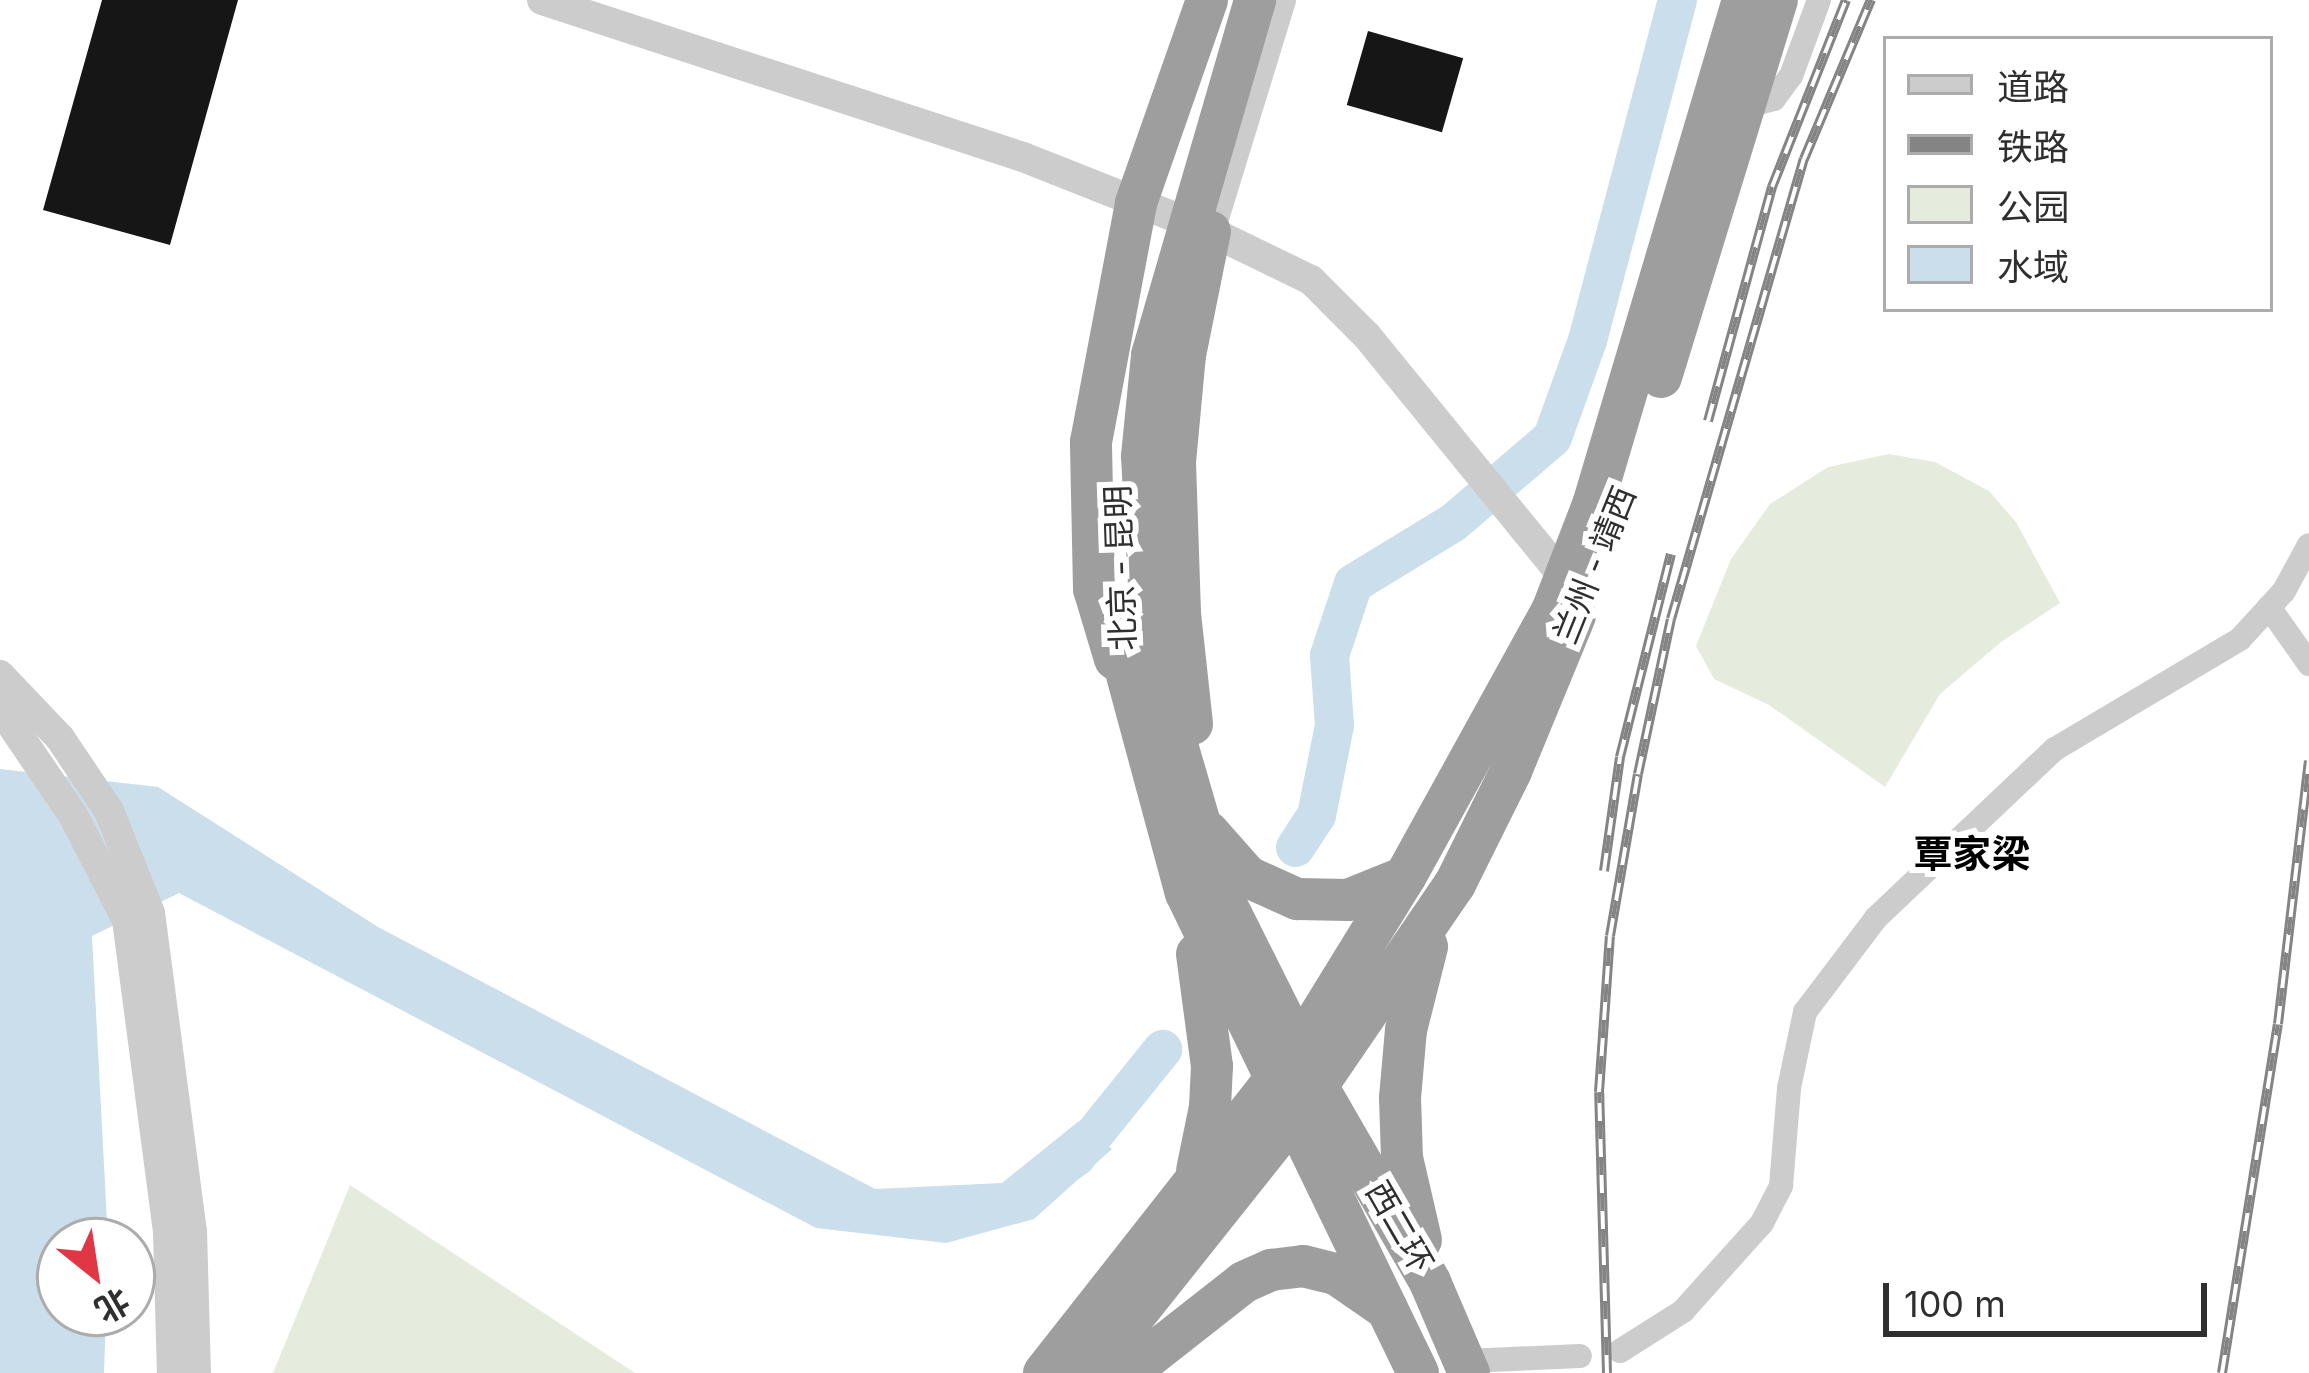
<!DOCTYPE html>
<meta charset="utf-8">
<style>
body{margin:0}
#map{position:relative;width:2309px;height:1373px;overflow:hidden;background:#fff;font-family:Inter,"Noto Sans SC",sans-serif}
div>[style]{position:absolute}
.green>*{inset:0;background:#e5ecdd}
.water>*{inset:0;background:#cadeeb}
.river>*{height:39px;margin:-19.5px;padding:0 19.5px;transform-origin:19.5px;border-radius:19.5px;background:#cadeeb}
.building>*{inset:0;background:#161616;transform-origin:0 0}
.minor>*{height:24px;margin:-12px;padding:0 12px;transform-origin:12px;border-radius:12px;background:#ccc}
.tertiary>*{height:30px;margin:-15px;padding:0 15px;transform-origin:15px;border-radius:15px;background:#ccc}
.trunk>*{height:42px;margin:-21px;padding:0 21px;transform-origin:21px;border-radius:21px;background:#9e9e9e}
.rail>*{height:10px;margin-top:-5px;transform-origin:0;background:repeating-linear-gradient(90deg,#fff 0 18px,#848484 0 36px);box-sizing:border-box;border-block:3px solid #848484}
.trunk-bridge>*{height:42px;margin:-21px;padding:0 21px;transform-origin:21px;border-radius:21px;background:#9e9e9e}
span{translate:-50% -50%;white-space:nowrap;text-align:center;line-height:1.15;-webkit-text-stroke:12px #fff;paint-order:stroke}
.street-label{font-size:33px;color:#2f2f2f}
.quarter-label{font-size:39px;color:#000;font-weight:700}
.legend{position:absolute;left:1883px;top:36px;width:390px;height:276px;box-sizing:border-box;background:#fff;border:3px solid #acacac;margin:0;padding:15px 21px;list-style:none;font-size:36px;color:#2f2f2f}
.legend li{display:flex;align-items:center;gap:24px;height:60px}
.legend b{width:60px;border:3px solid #acacac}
.north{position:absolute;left:36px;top:1217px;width:120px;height:120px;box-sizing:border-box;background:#fff;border:3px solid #acacac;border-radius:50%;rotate:150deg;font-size:33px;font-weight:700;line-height:48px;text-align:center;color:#2f2f2f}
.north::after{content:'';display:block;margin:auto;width:42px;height:54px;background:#df3844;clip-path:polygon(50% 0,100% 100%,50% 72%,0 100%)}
.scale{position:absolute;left:1883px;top:1283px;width:324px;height:54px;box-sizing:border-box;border:6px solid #2f2f2f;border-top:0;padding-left:15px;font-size:36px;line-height:42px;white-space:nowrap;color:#2f2f2f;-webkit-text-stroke:9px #fff;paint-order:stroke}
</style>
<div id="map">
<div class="green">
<i style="clip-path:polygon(1889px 454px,1935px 462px,1989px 491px,2016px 522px,2060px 603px,2001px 642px,1940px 694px,1885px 787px,1769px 705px,1714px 679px,1696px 646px,1731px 559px,1770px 504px,1828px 467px)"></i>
<i style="clip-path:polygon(350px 1185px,635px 1373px,273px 1373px)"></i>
</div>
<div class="water">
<i style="clip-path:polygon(0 769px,158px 787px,378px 927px,875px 1189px,1002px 1183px,1079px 1121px,1112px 1149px,1034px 1219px,946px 1243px,816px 1228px,179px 893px,92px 936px,108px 1241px,60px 1241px,60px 1313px,106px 1313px,104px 1373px,0 1373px)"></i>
</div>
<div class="river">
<i style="left:1295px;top:847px;width:38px;rotate:-57deg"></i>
<i style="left:1316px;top:815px;width:92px;rotate:-78.7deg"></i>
<i style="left:1334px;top:725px;width:70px;rotate:-94.1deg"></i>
<i style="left:1329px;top:655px;width:76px;rotate:-71.6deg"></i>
<i style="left:1353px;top:583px;width:117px;rotate:-31.4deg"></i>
<i style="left:1453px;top:522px;width:130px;rotate:-40.6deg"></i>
<i style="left:1552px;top:437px;width:103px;rotate:-70.2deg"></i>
<i style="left:1587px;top:340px;width:352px;rotate:-75.2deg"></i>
<i style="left:1055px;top:1170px;width:24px;rotate:-33deg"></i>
<i style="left:1075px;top:1157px;width:139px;rotate:-51.1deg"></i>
</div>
<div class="building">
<i style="clip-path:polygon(102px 0,238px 0,170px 245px,43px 210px)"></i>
<i style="left:1368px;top:31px;width:99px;height:77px;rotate:16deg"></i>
</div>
<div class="minor">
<i style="left:1744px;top:107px;width:31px;rotate:-15deg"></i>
<i style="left:1774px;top:99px;width:29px;rotate:-54deg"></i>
<i style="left:1791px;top:76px;width:81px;rotate:-69.8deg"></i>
<i style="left:2269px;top:607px;width:70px;rotate:54.9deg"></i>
<i style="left:1620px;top:1351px;width:75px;rotate:-32.4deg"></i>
<i style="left:1683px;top:1311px;width:118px;rotate:-48.1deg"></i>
<i style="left:1762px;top:1223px;width:42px;rotate:-62.8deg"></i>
<i style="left:1781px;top:1186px;width:98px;rotate:-85.3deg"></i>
<i style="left:1789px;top:1088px;width:78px;rotate:-78.1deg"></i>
<i style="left:1805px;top:1012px;width:118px;rotate:-52.9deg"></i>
<i style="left:1876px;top:918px;width:246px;rotate:-43.4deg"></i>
<i style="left:2055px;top:749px;width:215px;rotate:-30.7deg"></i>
<i style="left:2240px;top:639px;width:65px;rotate:-47.5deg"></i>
<i style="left:2284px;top:591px;width:52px;rotate:-61.5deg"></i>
<i style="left:1466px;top:1361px;width:114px;rotate:-2.5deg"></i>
</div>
<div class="tertiary">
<i style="left:542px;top:0;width:506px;rotate:18.08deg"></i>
<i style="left:1023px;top:157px;width:201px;rotate:21.6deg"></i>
<i style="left:1210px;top:231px;width:112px;rotate:25.9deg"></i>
<i style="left:1311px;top:280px;width:79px;rotate:45deg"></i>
<i style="left:1367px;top:336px;width:313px;rotate:50.8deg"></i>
<i style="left:1210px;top:231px;width:242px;rotate:-72.9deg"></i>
<i style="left:0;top:675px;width:87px;rotate:46.4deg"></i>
<i style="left:60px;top:738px;width:88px;rotate:56.1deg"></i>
<i style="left:109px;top:811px;width:110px;rotate:68.1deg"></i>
<i style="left:150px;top:913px;width:321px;rotate:82.5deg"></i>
<i style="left:192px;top:1231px;width:142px;rotate:88.4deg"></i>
<i style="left:0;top:708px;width:130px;rotate:55.7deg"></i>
<i style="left:73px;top:815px;width:118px;rotate:62.8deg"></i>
<i style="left:127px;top:920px;width:316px;rotate:82.5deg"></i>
<i style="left:168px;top:1233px;width:140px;rotate:88.4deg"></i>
</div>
<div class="trunk">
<i style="left:1661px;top:377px;width:394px;rotate:-72.9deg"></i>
<i style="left:1142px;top:456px;width:206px;rotate:86.9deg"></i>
<i style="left:1153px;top:662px;width:240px;rotate:73.8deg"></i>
<i style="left:1220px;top:892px;width:217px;rotate:63.4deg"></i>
<i style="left:1317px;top:1086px;width:226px;rotate:60deg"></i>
<i style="left:1430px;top:1282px;width:99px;rotate:66.8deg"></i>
<i style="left:1123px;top:626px;width:38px;rotate:88deg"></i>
<i style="left:1124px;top:664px;width:237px;rotate:74.9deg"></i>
<i style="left:1186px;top:893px;width:533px;rotate:64.2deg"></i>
<i style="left:1115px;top:659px;width:73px;rotate:-106.7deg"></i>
<i style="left:1094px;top:589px;width:147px;rotate:-91.2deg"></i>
<i style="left:1091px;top:442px;width:243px;rotate:-79.3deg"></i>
<i style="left:1136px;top:203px;width:215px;rotate:-70.7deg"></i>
<i style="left:1192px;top:724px;width:112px;rotate:-96.2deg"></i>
<i style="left:1180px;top:613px;width:151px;rotate:-91.9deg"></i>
<i style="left:1175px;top:462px;width:107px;rotate:-84.7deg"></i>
<i style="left:1185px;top:355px;width:126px;rotate:-78.6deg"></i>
<i style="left:1208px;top:832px;width:60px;rotate:48.4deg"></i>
<i style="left:1248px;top:877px;width:54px;rotate:24.2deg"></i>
<i style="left:1297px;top:899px;width:51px;rotate:1.1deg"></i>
<i style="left:1348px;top:900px;width:61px;rotate:-22deg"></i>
<i style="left:1197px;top:954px;width:113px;rotate:82.4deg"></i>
<i style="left:1212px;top:1066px;width:41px;rotate:92.8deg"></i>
<i style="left:1210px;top:1107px;width:65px;rotate:101.5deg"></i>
<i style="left:1421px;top:1240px;width:84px;rotate:-103deg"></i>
<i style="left:1402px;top:1158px;width:60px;rotate:-91.9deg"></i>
<i style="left:1400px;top:1098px;width:68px;rotate:-85deg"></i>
<i style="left:1406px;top:1030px;width:86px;rotate:-75.8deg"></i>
<i style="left:1044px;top:1373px;width:412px;rotate:-51.8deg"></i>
<i style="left:1299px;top:1049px;width:202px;rotate:-58.4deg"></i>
<i style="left:1405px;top:877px;width:304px;rotate:-61.1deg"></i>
<i style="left:1552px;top:611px;width:114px;rotate:-68.9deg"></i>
<i style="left:1593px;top:505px;width:527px;rotate:-73.46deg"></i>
<i style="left:1089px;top:1373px;width:367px;rotate:-51.5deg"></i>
<i style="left:1317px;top:1086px;width:245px;rotate:-55.7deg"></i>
<i style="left:1455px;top:884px;width:126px;rotate:-63.6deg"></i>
<i style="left:1511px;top:771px;width:168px;rotate:-67.6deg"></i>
<i style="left:1128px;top:1373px;width:147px;rotate:-38.1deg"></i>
<i style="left:1244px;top:1282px;width:30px;rotate:-24deg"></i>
<i style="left:1271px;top:1270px;width:32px;rotate:-7deg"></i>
<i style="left:1303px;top:1266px;width:34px;rotate:14deg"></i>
<i style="left:1336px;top:1274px;width:62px;rotate:34.5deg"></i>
</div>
<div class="rail">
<i style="left:1708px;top:421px;width:243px;rotate:-74.7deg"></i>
<i style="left:1772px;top:187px;width:201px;rotate:-68.4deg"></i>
<i style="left:1604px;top:871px;width:115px;rotate:-82deg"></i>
<i style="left:1620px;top:757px;width:209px;rotate:-75.9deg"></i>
<i style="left:1607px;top:1373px;width:281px;rotate:-91.6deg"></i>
<i style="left:1599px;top:1092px;width:156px;rotate:-86deg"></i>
<i style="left:1610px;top:936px;width:164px;rotate:-80.2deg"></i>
<i style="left:1638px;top:774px;width:158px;rotate:-78deg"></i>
<i style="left:1671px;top:619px;width:479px;rotate:-73.9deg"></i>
<i style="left:1804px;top:159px;width:173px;rotate:-67.2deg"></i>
<i style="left:2222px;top:1373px;width:353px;rotate:-80.9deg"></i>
<i style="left:2278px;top:1024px;width:265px;rotate:-83.3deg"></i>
</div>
<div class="trunk-bridge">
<i style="left:1142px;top:456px;width:101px;rotate:-84.3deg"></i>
<i style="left:1152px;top:355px;width:370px;rotate:-73.8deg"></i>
</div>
<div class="street-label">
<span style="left:1595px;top:565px;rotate:-68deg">兰州 - 靖西</span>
<span style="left:1121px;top:568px;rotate:-92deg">北京 - 昆明</span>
<span style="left:1399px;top:1227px;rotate:60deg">西二环</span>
</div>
<div class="quarter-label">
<span style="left:1972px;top:854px">覃家梁</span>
</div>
<ul class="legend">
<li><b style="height:15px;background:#ccc"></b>道路</li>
<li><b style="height:15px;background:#848484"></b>铁路</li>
<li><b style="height:33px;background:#e5ecdd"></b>公园</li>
<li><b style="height:33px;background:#cadeeb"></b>水域</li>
</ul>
<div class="north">北</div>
<div class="scale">100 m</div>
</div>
